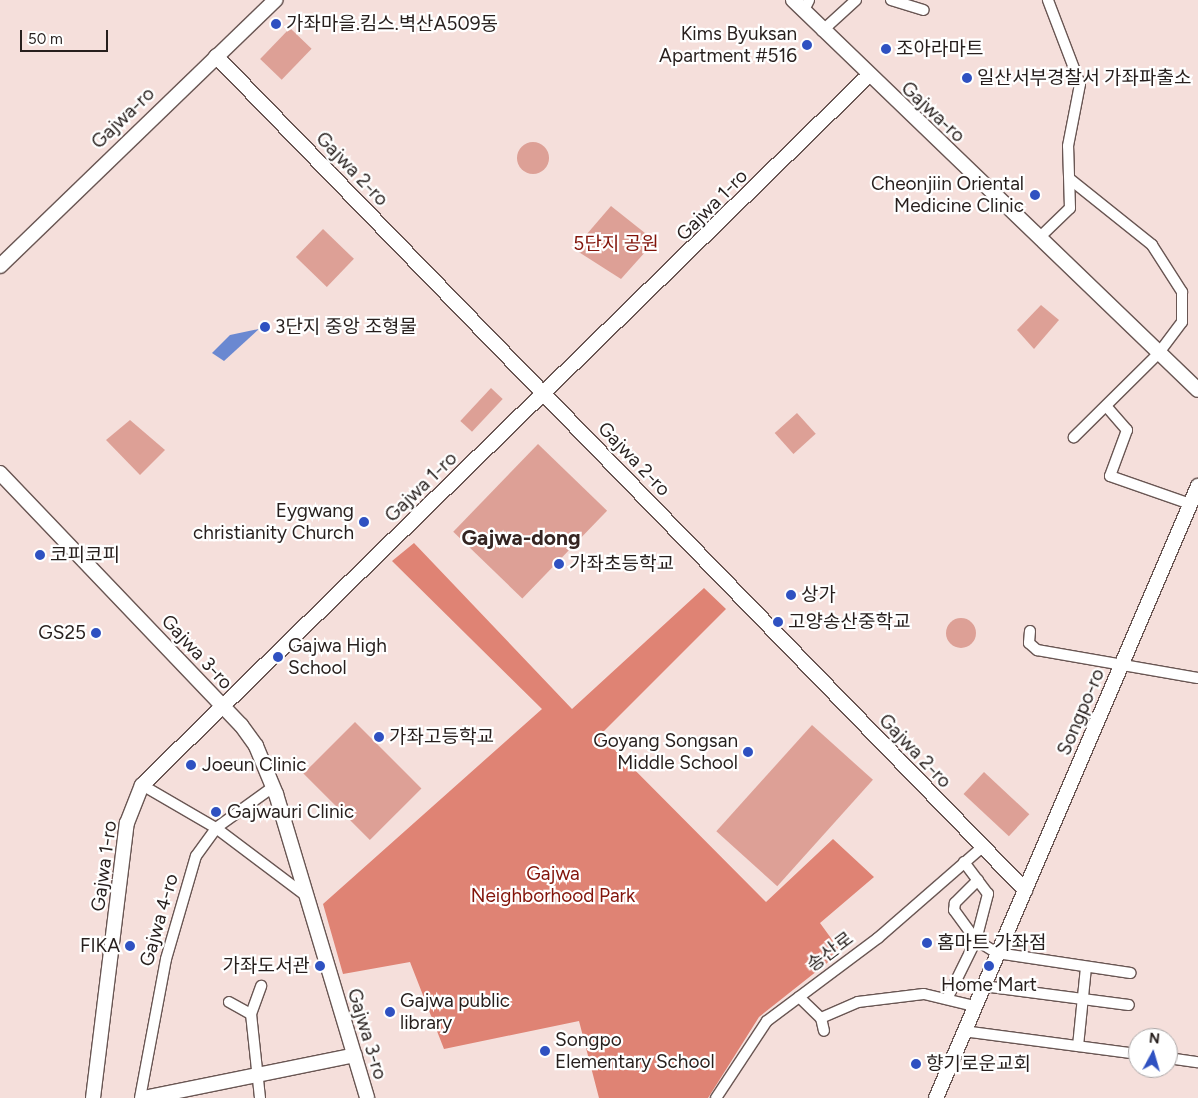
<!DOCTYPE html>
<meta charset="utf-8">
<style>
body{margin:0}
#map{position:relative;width:1198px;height:1098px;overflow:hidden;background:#f5dfdb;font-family:Figtree,"Noto Sans KR",sans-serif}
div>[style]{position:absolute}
.green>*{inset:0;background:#dda096;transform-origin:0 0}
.round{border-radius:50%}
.forest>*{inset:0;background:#df8374}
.water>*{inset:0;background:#6a88d1}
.roads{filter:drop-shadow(1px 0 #695653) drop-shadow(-1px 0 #695653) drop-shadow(0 1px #695653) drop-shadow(0 -1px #695653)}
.street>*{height:10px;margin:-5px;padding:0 5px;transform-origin:5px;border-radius:5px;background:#fff}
.secondary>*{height:14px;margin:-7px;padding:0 7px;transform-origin:7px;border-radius:7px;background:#fff}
.dots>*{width:14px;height:14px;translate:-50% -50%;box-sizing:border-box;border:2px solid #fff;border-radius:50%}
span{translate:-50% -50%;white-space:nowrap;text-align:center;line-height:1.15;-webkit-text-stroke:4.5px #fff;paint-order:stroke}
.poi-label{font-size:19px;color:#271f1d}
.left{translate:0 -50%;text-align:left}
.right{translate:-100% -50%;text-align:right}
.street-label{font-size:19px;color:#271f1d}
.park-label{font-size:19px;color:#82140a}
.quarter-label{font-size:21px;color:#352522;font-weight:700}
.north{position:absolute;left:1128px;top:1028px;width:50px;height:50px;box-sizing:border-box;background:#fff;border:1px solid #a9a5a5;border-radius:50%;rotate:6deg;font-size:14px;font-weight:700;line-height:20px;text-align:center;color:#271f1d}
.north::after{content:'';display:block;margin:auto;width:18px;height:22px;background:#2f51c1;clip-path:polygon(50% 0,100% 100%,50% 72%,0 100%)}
.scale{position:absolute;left:20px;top:30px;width:88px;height:22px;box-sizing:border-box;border:2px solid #271f1d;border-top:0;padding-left:6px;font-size:15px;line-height:18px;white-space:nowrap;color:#271f1d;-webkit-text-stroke:4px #fff;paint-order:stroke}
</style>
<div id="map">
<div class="green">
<i style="left:290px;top:28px;width:30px;height:43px;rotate:44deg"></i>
<i class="round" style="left:517px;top:142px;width:32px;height:32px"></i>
<i style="clip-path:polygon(611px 206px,655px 241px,621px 279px,574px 249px)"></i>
<i style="left:323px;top:229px;width:43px;height:39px;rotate:44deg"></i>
<i style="clip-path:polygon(1041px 305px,1059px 320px,1034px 349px,1017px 330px)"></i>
<i style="left:491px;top:388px;width:16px;height:45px;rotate:43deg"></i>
<i style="left:797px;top:413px;width:28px;height:30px;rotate:48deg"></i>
<i style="clip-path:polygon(130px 420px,165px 450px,140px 475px,106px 440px)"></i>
<i style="left:538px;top:444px;width:96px;height:122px;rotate:44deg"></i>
<i class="round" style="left:946px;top:618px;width:30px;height:30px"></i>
<i style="left:355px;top:722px;width:94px;height:73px;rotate:45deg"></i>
<i style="left:812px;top:725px;width:82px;height:143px;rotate:42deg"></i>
<i style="left:984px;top:772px;width:62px;height:30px;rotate:43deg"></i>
</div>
<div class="forest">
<i style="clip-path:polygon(414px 543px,572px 709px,704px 588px,726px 609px,600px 735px,766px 902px,833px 839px,874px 877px,820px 923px,841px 952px,759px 1017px,708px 1098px,599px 1098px,579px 1021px,444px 1049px,410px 962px,343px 974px,323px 904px,542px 709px,392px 561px)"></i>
</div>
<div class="water">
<i style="clip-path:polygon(259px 329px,224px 361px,212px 353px,230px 335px)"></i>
</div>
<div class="roads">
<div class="street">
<i style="left:891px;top:0;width:34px;rotate:17deg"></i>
<i style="left:804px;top:10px;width:11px;rotate:-63deg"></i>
<i style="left:822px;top:31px;width:46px;rotate:-42.4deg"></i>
<i style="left:1071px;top:180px;width:104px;rotate:38.7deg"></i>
<i style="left:1152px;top:245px;width:56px;rotate:57.4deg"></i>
<i style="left:1182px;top:292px;width:30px;rotate:90deg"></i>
<i style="left:1182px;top:322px;width:39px;rotate:127deg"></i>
<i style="left:1159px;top:353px;width:120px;rotate:135.3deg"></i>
<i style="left:1039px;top:238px;width:43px;rotate:-44.1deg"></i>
<i style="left:1070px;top:208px;width:62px;rotate:-91.8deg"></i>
<i style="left:1068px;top:146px;width:63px;rotate:-79deg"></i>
<i style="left:1080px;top:84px;width:90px;rotate:-110.9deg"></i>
<i style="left:1106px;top:406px;width:32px;rotate:49deg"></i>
<i style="left:1127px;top:430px;width:49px;rotate:110.3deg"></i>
<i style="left:1110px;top:476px;width:85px;rotate:19.3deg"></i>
<i style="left:1030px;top:631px;width:12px;rotate:95deg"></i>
<i style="left:1029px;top:643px;width:11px;rotate:41deg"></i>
<i style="left:1037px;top:650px;width:163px;rotate:9.9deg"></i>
<i style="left:142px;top:785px;width:86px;rotate:30.2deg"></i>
<i style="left:216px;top:828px;width:111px;rotate:37deg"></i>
<i style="left:978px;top:880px;width:33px;rotate:135deg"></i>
<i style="left:955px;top:903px;width:7px;rotate:98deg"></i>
<i style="left:954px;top:910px;width:37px;rotate:54deg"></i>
<i style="left:976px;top:940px;width:25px;rotate:32deg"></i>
<i style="left:997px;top:953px;width:135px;rotate:8.5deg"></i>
<i style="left:983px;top:986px;width:147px;rotate:7.4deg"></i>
<i style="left:799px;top:997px;width:30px;rotate:44deg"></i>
<i style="left:821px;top:1018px;width:40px;rotate:-23.4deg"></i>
<i style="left:858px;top:1002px;width:66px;rotate:-6.9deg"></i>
<i style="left:924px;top:994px;width:51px;rotate:13.5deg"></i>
<i style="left:947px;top:999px;width:66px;rotate:-63.8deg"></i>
<i style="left:976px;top:940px;width:48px;rotate:-75.4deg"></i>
<i style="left:988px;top:894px;width:40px;rotate:-127deg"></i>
<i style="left:229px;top:1002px;width:25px;rotate:29deg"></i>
<i style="left:821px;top:1018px;width:13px;rotate:77deg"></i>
<i style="left:963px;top:1031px;width:177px;rotate:7.5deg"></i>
<i style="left:1078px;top:1046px;width:79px;rotate:-84.2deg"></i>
<i style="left:1168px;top:1058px;width:30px;rotate:8deg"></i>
<i style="left:140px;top:1098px;width:141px;rotate:-79.4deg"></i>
<i style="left:166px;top:959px;width:107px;rotate:-73.8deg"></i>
<i style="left:196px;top:856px;width:34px;rotate:-54deg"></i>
<i style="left:216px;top:828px;width:70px;rotate:-35.7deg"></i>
<i style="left:260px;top:1098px;width:84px;rotate:-96.1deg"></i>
<i style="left:251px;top:1014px;width:30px;rotate:-70deg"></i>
<i style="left:716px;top:1098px;width:92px;rotate:-56.5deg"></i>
<i style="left:767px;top:1021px;width:139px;rotate:-36.8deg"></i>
<i style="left:878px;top:938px;width:137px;rotate:-41.1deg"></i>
</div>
<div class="secondary">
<i style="left:793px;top:0;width:562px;rotate:43.92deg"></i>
<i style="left:216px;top:56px;width:1162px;rotate:45.87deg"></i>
<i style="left:0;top:266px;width:383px;rotate:-44deg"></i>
<i style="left:0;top:473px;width:349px;rotate:46.3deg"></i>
<i style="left:241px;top:725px;width:26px;rotate:54deg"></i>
<i style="left:256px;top:746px;width:52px;rotate:67.4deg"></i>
<i style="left:276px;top:794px;width:317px;rotate:73.3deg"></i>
<i style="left:93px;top:1098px;width:277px;rotate:-83deg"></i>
<i style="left:127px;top:823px;width:41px;rotate:-68.5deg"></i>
<i style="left:142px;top:785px;width:1015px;rotate:-44.32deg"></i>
<i style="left:144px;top:1098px;width:215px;rotate:-11.5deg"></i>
<i style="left:936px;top:1098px;width:666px;rotate:-66.82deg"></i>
</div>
</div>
<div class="dots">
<i style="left:276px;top:24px;background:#2f51c1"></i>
<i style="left:807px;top:45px;background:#2f51c1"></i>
<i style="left:886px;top:49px;background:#2f51c1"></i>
<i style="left:967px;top:78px;background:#2f51c1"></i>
<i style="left:1035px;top:195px;background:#2f51c1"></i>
<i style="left:265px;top:327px;background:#2f51c1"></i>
<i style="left:364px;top:522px;background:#2f51c1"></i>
<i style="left:40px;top:555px;background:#2f51c1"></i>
<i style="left:559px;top:564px;background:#2f51c1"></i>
<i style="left:791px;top:595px;background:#2f51c1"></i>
<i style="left:778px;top:622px;background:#2f51c1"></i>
<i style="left:96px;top:633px;background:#2f51c1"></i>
<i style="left:278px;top:657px;background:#2f51c1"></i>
<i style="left:379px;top:737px;background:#2f51c1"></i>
<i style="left:748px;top:752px;background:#2f51c1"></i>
<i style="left:191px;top:765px;background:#2f51c1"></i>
<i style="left:216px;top:812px;background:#2f51c1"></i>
<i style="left:927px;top:943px;background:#2f51c1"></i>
<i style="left:130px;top:946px;background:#2f51c1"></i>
<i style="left:320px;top:966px;background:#2f51c1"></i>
<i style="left:989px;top:966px;background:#2f51c1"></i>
<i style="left:390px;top:1012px;background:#2f51c1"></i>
<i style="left:545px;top:1051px;background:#2f51c1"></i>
<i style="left:916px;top:1064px;background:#2f51c1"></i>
</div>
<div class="poi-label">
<span class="left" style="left:286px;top:24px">가좌마을.킴스.벽산A509동</span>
<span class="right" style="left:797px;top:45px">Kims Byuksan<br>Apartment #516</span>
<span class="left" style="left:896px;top:49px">조아라마트</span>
<span class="left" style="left:977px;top:78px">일산서부경찰서 가좌파출소</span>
<span class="right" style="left:1024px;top:195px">Cheonjiin Oriental<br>Medicine Clinic</span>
<span class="left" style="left:275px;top:327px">3단지 중앙 조형물</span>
<span class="right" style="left:354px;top:522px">Eygwang<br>christianity Church</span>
<span class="left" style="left:50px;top:555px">코피코피</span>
<span class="left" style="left:569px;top:564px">가좌초등학교</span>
<span class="left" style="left:801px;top:595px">상가</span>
<span class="left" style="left:788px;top:622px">고양송산중학교</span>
<span class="right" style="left:86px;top:633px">GS25</span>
<span class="left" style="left:288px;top:657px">Gajwa High<br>School</span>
<span class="left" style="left:389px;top:737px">가좌고등학교</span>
<span class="right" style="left:738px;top:752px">Goyang Songsan<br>Middle School</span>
<span class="left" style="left:202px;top:765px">Joeun Clinic</span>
<span class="left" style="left:227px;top:812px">Gajwauri Clinic</span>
<span class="left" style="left:937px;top:943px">홈마트 가좌점</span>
<span class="right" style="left:120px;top:946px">FIKA</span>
<span class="right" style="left:310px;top:966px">가좌도서관</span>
<span style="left:989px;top:985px">Home Mart</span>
<span class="left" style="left:400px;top:1012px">Gajwa public<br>library</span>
<span class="left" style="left:555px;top:1051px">Songpo<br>Elementary School</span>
<span class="left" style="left:926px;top:1064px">향기로운교회</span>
</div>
<div class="street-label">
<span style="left:933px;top:112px;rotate:43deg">Gajwa-ro</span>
<span style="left:123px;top:118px;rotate:-44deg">Gajwa-ro</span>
<span style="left:352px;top:169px;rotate:46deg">Gajwa 2-ro</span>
<span style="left:712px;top:205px;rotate:-45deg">Gajwa 1-ro</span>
<span style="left:634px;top:459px;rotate:46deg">Gajwa 2-ro</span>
<span style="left:421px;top:487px;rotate:-44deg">Gajwa 1-ro</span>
<span style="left:197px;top:652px;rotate:47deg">Gajwa 3-ro</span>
<span style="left:1081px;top:712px;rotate:-67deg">Songpo-ro</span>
<span style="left:915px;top:751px;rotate:46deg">Gajwa 2-ro</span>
<span style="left:104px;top:866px;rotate:-82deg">Gajwa 1-ro</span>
<span style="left:159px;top:920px;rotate:-74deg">Gajwa 4-ro</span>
<span style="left:830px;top:952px;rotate:-37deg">송산로</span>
<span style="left:367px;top:1034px;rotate:73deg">Gajwa 3-ro</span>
</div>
<div class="park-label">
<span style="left:616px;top:244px">5단지 공원</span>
<span style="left:553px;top:885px">Gajwa<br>Neighborhood Park</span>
</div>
<div class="quarter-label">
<span style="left:521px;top:538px">Gajwa-dong</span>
</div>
<div class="north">N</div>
<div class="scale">50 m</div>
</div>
